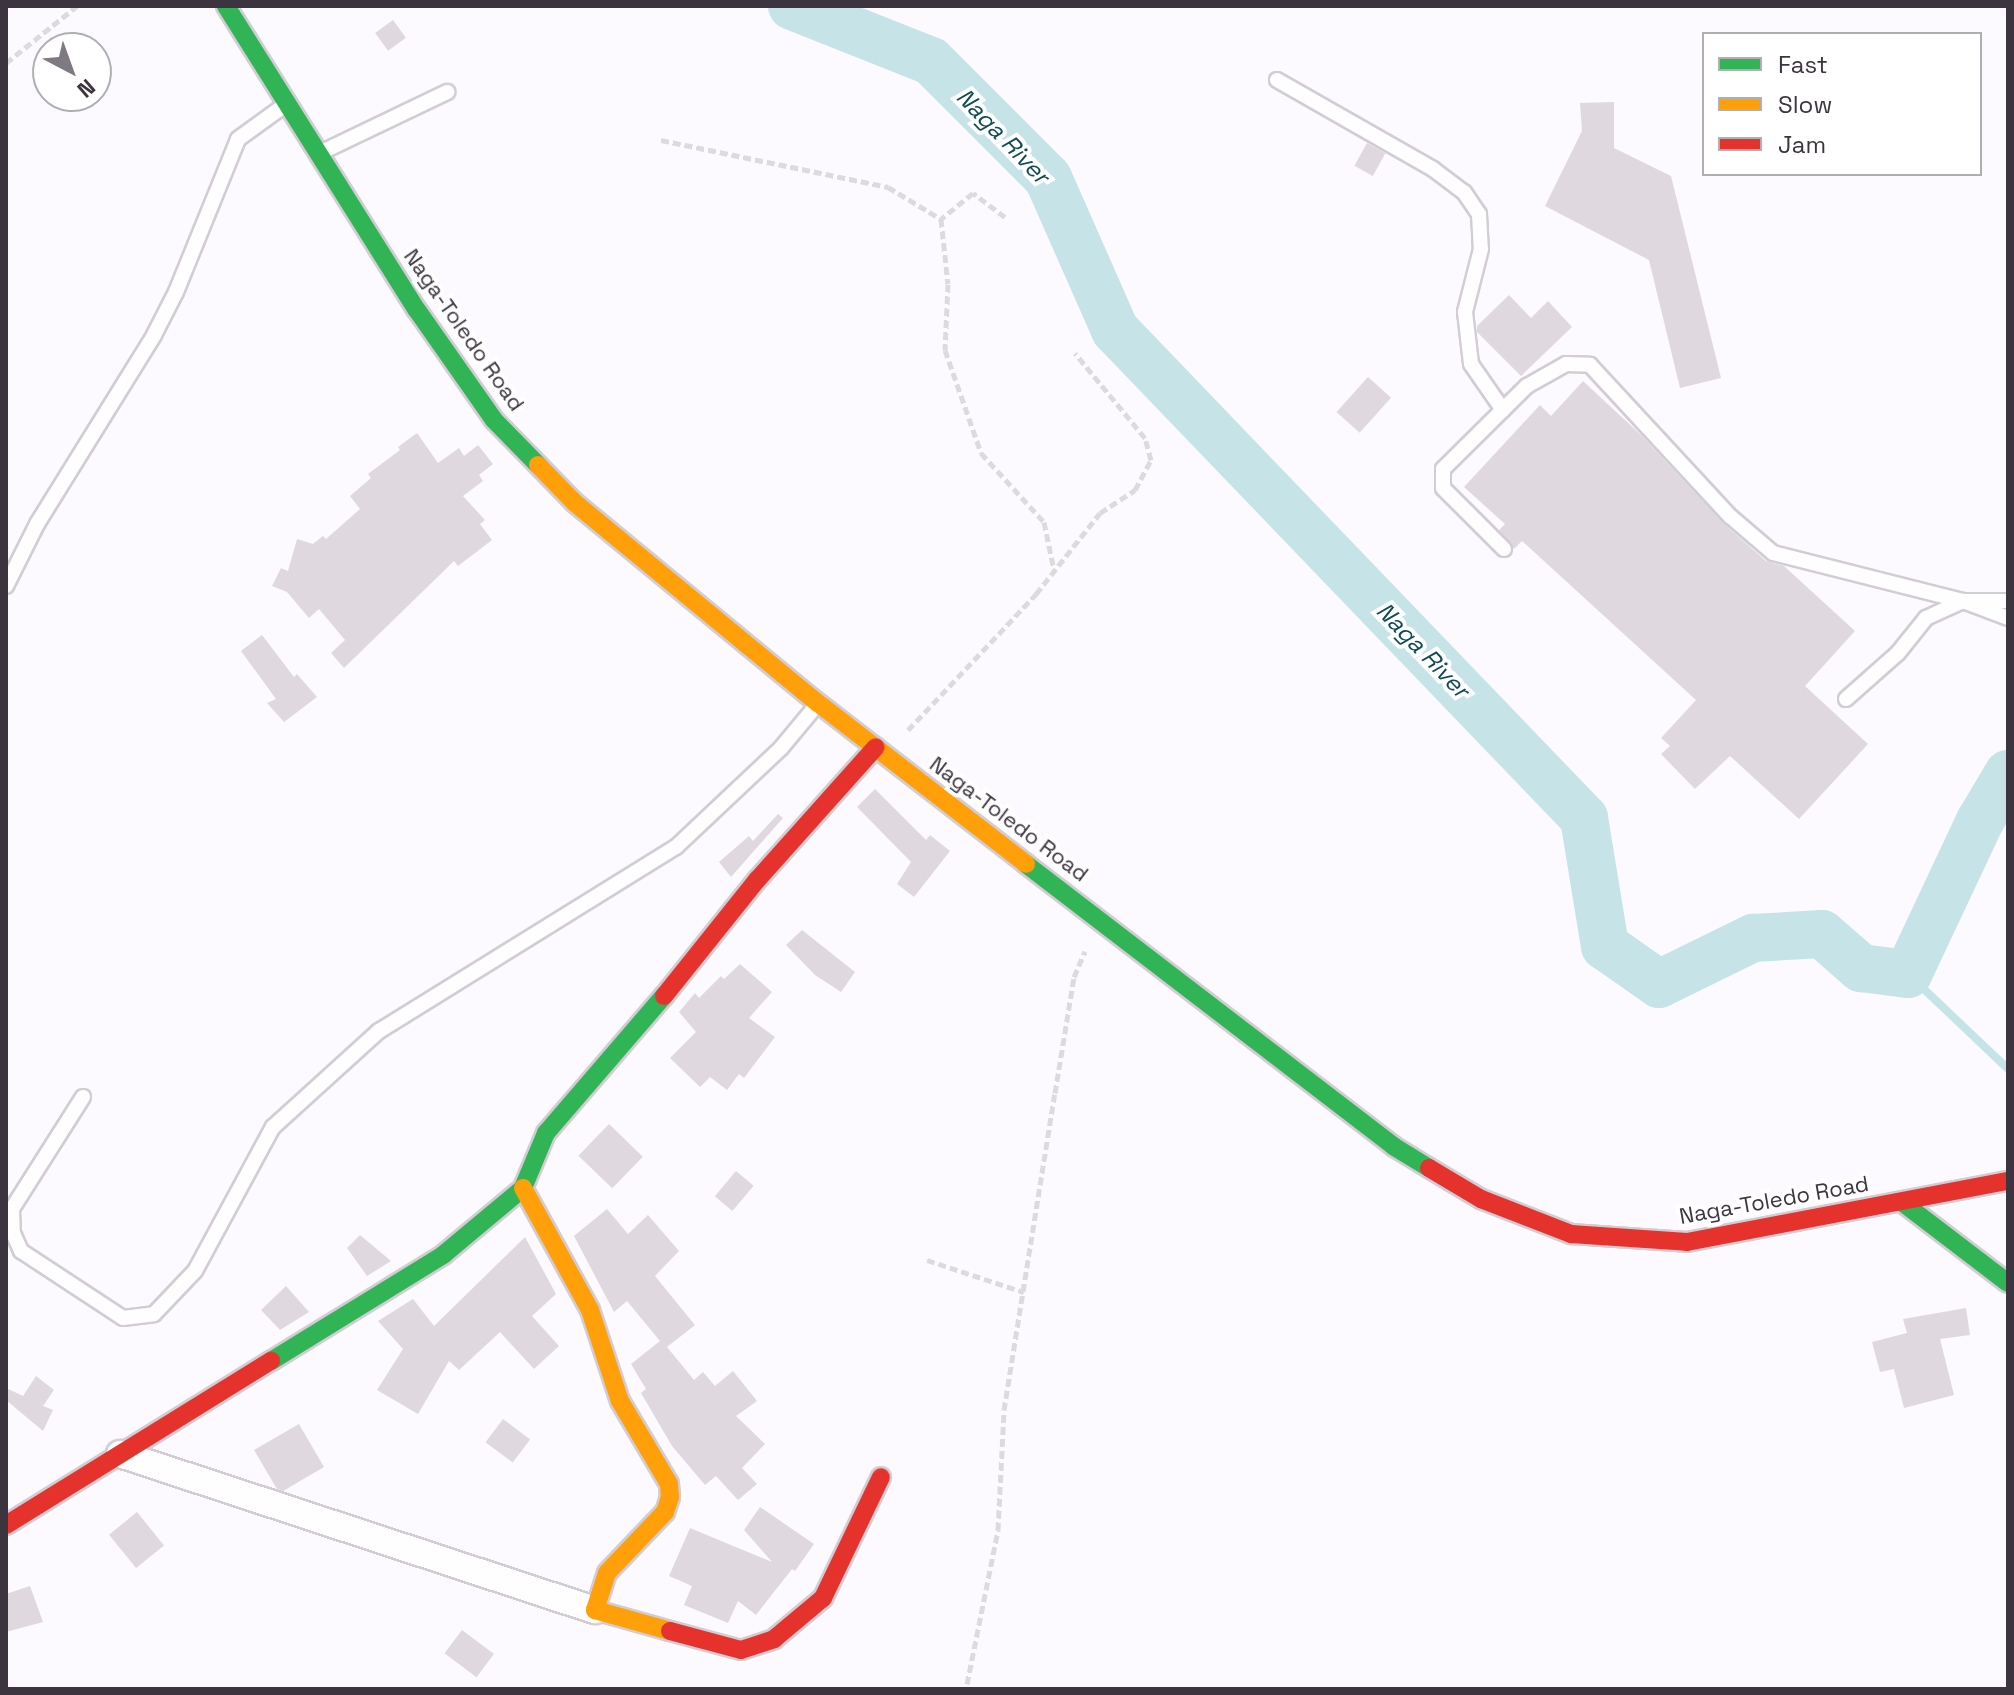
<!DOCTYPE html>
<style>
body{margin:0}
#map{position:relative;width:2014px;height:1695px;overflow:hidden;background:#fcfafe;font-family:"Space Grotesk",sans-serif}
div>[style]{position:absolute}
.stream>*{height:8px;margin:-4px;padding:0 4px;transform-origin:4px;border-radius:4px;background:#c6e3e8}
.river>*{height:48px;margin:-24px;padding:0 24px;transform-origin:24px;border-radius:24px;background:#c6e3e8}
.building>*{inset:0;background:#dfd8df;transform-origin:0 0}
.path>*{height:5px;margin-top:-2.5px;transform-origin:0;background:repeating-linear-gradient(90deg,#dcdbdc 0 8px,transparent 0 12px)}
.roads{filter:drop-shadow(2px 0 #d2cdd4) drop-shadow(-2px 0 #d2cdd4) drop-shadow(0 2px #d2cdd4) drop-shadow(0 -2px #d2cdd4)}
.lane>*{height:14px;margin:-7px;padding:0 7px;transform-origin:7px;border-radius:7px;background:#fffeff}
.street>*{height:26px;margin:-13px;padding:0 13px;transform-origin:13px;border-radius:13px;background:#fffeff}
.fast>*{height:18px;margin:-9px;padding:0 9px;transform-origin:9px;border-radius:9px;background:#30b455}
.slow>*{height:18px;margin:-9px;padding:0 9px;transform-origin:9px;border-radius:9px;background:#ff9f0a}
.jam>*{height:18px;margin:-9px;padding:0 9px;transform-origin:9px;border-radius:9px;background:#e5322d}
span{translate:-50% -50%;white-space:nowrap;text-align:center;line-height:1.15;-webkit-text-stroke:8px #fff;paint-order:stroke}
.street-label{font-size:22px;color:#3c343f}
.water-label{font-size:24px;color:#0f4c52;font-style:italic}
.frame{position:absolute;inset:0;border:8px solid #3c343f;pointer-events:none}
.legend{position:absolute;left:1702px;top:32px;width:280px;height:144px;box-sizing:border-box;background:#fff;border:2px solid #b1aeb2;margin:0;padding:10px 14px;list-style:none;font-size:24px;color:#3c343f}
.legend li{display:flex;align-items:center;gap:16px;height:40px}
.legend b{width:40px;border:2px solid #b1aeb2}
.north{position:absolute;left:32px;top:32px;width:80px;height:80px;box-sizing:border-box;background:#fff;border:2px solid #b1aeb2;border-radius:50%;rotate:139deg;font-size:22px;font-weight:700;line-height:32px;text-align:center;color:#3c343f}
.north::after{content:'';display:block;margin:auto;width:28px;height:36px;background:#7f7982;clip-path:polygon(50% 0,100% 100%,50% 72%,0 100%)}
</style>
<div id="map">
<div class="stream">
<i style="left:1908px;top:974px;width:138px;rotate:43.5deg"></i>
</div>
<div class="river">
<i style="left:792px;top:6px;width:149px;rotate:21.6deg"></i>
<i style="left:931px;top:61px;width:165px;rotate:45deg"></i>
<i style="left:1048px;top:178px;width:166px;rotate:66.2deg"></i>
<i style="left:1115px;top:330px;width:677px;rotate:46.14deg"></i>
<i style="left:1584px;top:818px;width:130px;rotate:80.7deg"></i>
<i style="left:1605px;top:946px;width:66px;rotate:35.1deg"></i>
<i style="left:1659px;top:984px;width:105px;rotate:-26.1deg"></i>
<i style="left:1753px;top:938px;width:69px;rotate:-3.3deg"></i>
<i style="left:1822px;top:934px;width:52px;rotate:41.1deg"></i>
<i style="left:1861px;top:968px;width:47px;rotate:7.3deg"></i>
<i style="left:1908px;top:974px;width:169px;rotate:-64.8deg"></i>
<i style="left:1980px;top:821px;width:55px;rotate:-59.2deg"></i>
</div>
<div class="building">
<i style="left:393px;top:20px;width:22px;height:22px;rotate:54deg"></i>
<i style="clip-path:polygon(1614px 102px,1614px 148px,1671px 176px,1721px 378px,1680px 388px,1649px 260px,1545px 206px,1582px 131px,1580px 103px)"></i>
<i style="left:1367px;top:143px;width:21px;height:26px;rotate:29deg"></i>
<i style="clip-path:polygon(1509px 295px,1531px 318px,1548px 301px,1572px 327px,1521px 376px,1477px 332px,1477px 326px)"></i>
<i style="left:1368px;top:377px;width:31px;height:47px;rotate:42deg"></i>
<i style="clip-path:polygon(1583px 381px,1641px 435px,1724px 524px,1766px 561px,1784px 566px,1855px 631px,1805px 686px,1868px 744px,1799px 819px,1730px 756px,1695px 789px,1661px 754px,1670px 746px,1661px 738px,1696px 700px,1522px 541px,1514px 549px,1499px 530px,1505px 524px,1464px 487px,1540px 405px,1551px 416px)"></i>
<i style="clip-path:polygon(417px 433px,438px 463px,459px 448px,464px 456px,478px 445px,493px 464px,479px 475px,483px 481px,463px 496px,485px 520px,480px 524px,492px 540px,458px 566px,454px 561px,344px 668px,331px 653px,345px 640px,319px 609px,309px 618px,287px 592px,272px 586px,281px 568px,288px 571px,297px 539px,313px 544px,323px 536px,326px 539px,360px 509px,350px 496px,371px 478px,368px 474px,400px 450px,398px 447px)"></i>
<i style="clip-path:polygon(262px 635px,294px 677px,297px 674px,317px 697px,284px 722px,267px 703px,276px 699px,241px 651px)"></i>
<i style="clip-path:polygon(875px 789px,926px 840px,930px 835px,950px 851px,914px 897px,897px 884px,911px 862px,857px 807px)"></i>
<i style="clip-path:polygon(778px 814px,783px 818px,731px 877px,719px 862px,749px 836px,753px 841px)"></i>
<i style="clip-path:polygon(802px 930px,855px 972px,841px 992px,815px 975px,786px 945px)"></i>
<i style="clip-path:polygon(740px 964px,772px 992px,749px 1018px,775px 1037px,744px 1078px,739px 1074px,727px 1090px,710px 1077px,700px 1087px,670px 1058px,696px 1032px,679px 1012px,695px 993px,699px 998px,721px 976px,724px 979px)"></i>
<i style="left:609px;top:1124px;width:47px;height:44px;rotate:44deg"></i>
<i style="left:736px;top:1171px;width:23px;height:33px;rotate:40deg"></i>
<i style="clip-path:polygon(607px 1209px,628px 1234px,648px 1215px,679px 1251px,655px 1276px,695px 1325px,667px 1347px,694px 1380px,703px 1372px,715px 1386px,733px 1371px,757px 1401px,736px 1416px,765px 1444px,742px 1468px,757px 1484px,738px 1500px,716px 1476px,705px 1485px,672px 1446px,641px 1393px,646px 1389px,631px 1364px,660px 1341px,627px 1301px,614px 1312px,574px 1236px)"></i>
<i style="clip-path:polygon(360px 1235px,391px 1261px,367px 1276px,347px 1248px)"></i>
<i style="clip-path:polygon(525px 1237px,556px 1294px,532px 1316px,559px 1346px,534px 1369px,500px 1332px,459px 1370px,449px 1361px,418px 1414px,377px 1390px,403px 1349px,378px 1321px,413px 1299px,434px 1326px)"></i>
<i style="clip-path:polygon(286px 1286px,309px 1312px,280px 1330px,261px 1310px)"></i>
<i style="clip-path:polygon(1966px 1308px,1970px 1335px,1940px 1339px,1954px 1395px,1904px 1408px,1894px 1369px,1880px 1372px,1872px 1342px,1907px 1333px,1903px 1319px)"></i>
<i style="clip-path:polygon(36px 1376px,54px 1390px,43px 1406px,53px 1410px,43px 1431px,6px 1400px,6px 1388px,23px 1396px)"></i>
<i style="left:503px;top:1419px;width:34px;height:29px;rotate:37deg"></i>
<i style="clip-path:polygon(299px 1424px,324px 1467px,283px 1491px,277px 1489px,254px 1450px)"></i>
<i style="clip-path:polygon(760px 1507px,814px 1544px,795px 1571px,792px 1569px,756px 1615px,738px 1601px,728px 1623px,684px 1605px,692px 1586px,669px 1576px,690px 1528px,772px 1562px,744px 1530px)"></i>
<i style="left:137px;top:1512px;width:43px;height:36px;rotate:51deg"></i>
<i style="clip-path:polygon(30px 1586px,43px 1622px,6px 1632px,6px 1594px)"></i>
<i style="left:462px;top:1630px;width:40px;height:29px;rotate:37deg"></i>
</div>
<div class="path">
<i style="left:6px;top:63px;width:91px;rotate:-38.8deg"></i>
<i style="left:661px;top:140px;width:232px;rotate:11.7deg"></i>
<i style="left:888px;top:187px;width:62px;rotate:31.1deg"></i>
<i style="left:1005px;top:217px;width:40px;rotate:-143deg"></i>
<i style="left:973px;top:193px;width:41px;rotate:140.9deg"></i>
<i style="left:941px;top:219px;width:65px;rotate:83.9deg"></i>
<i style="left:948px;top:284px;width:66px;rotate:92.6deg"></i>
<i style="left:945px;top:350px;width:109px;rotate:70.7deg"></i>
<i style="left:981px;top:453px;width:93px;rotate:47.6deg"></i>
<i style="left:1044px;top:522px;width:49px;rotate:78.2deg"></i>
<i style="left:908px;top:730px;width:187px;rotate:-46.7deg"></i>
<i style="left:1036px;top:594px;width:103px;rotate:-51.7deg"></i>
<i style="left:1100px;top:513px;width:42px;rotate:-33.3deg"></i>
<i style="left:1135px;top:490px;width:34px;rotate:-62deg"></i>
<i style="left:1151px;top:460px;width:23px;rotate:-105deg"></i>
<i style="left:1145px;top:438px;width:110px;rotate:-129.5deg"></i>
<i style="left:927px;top:1260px;width:102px;rotate:18.3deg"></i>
<i style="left:967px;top:1684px;width:157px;rotate:-78.6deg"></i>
<i style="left:998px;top:1530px;width:120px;rotate:-87.1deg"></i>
<i style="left:1004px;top:1410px;width:321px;rotate:-80.9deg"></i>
<i style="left:1055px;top:1093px;width:118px;rotate:-80.7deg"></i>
<i style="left:1074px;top:977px;width:28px;rotate:-67deg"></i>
</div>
<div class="roads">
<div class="lane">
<i style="left:1277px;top:80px;width:180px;rotate:29.7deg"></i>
<i style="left:1433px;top:169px;width:39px;rotate:37deg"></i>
<i style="left:1464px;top:192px;width:27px;rotate:56deg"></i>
<i style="left:1479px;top:214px;width:35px;rotate:87deg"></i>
<i style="left:1481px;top:249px;width:65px;rotate:104.3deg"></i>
<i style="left:1465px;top:312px;width:52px;rotate:83.4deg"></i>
<i style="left:1471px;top:364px;width:56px;rotate:55.2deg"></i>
<i style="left:322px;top:152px;width:139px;rotate:-25.6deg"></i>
<i style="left:1504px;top:549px;width:86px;rotate:-135deg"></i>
<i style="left:1443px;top:488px;width:19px;rotate:-90deg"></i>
<i style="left:1443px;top:469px;width:118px;rotate:-44.7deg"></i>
<i style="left:1527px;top:386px;width:45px;rotate:-29.4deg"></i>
<i style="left:1566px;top:364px;width:24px;rotate:2deg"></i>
<i style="left:1590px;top:365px;width:207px;rotate:47.2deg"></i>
<i style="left:1731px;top:517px;width:55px;rotate:40.6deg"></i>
<i style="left:1773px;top:553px;width:196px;rotate:14.2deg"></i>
<i style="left:1963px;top:601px;width:45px"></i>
<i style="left:6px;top:586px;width:69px;rotate:-63.4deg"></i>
<i style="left:37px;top:524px;width:222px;rotate:-58.2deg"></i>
<i style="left:154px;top:335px;width:48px;rotate:-62.9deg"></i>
<i style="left:176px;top:292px;width:165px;rotate:-67.9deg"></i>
<i style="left:238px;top:139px;width:58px;rotate:-35.9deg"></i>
<i style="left:1846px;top:699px;width:69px;rotate:-41.5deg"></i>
<i style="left:1898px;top:653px;width:45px;rotate:-51.3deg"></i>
<i style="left:1926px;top:618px;width:41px;rotate:-24.7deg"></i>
<i style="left:1963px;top:601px;width:48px;rotate:20.7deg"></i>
<i style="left:83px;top:1097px;width:133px;rotate:122.4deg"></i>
<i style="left:12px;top:1209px;width:24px;rotate:88deg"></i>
<i style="left:13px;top:1233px;width:20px;rotate:66deg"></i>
<i style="left:21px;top:1251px;width:122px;rotate:33.3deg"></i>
<i style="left:123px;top:1318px;width:31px;rotate:-7deg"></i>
<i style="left:154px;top:1314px;width:59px;rotate:-46.4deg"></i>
<i style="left:195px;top:1271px;width:164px;rotate:-61.6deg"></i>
<i style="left:273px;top:1127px;width:143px;rotate:-42.2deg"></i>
<i style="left:379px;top:1031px;width:349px;rotate:-31.8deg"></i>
<i style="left:676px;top:847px;width:144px;rotate:-43.3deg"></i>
<i style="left:781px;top:748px;width:55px;rotate:-50.2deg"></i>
</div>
<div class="street">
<i style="left:120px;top:1454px;width:500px;rotate:18.2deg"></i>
</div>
<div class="fast">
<i style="left:226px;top:6px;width:359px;rotate:57.9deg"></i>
<i style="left:417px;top:310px;width:134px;rotate:55deg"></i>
<i style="left:494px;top:420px;width:63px;rotate:45.6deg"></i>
<i style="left:1026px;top:864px;width:463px;rotate:37.5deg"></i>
<i style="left:1393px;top:1146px;width:42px;rotate:31.4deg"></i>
<i style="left:1902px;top:1202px;width:133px;rotate:37.4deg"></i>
<i style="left:271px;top:1361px;width:202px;rotate:-31.6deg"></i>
<i style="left:443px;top:1255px;width:104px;rotate:-39.9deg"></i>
<i style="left:523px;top:1188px;width:60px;rotate:-67.3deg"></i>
<i style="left:546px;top:1133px;width:181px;rotate:-49.3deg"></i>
</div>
<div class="slow">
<i style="left:538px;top:465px;width:53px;rotate:45.8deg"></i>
<i style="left:575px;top:503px;width:315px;rotate:39.5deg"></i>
<i style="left:818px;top:703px;width:263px;rotate:37.7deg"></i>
<i style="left:523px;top:1188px;width:139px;rotate:61.2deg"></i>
<i style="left:590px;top:1310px;width:96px;rotate:71.8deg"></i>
<i style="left:620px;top:1401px;width:96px;rotate:59.4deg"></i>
<i style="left:669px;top:1484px;width:13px;rotate:86deg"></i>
<i style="left:670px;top:1497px;width:16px;rotate:108deg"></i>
<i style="left:665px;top:1512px;width:84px;rotate:133.6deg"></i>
<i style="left:607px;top:1573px;width:39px;rotate:108deg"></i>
<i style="left:595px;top:1610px;width:78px;rotate:15.6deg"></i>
</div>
<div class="jam">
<i style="left:664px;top:996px;width:149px;rotate:-51.3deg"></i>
<i style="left:757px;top:880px;width:178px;rotate:-48.2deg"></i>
<i style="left:1429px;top:1168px;width:61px;rotate:30.8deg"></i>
<i style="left:1481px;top:1199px;width:97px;rotate:21.3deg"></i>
<i style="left:1571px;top:1234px;width:116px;rotate:3.9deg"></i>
<i style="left:1687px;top:1242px;width:327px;rotate:-10.8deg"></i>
<i style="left:6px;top:1525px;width:312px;rotate:-31.8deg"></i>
<i style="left:670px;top:1631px;width:73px;rotate:15deg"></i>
<i style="left:741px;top:1650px;width:35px;rotate:-18deg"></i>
<i style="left:774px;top:1639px;width:64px;rotate:-39.9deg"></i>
<i style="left:823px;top:1598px;width:134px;rotate:-64.4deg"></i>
</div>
</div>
<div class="street-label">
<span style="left:464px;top:330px;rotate:55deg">Naga-Toledo Road</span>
<span style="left:1009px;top:819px;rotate:37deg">Naga-Toledo Road</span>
<span style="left:1774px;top:1200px;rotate:-10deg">Naga-Toledo Road</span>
</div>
<div class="water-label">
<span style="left:1003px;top:136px;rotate:46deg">Naga River</span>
<span style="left:1423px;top:650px;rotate:46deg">Naga River</span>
</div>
<div class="frame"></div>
<ul class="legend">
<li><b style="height:10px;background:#30b455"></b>Fast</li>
<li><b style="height:10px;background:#ff9f0a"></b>Slow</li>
<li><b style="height:10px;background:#e5322d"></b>Jam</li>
</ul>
<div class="north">N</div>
</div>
